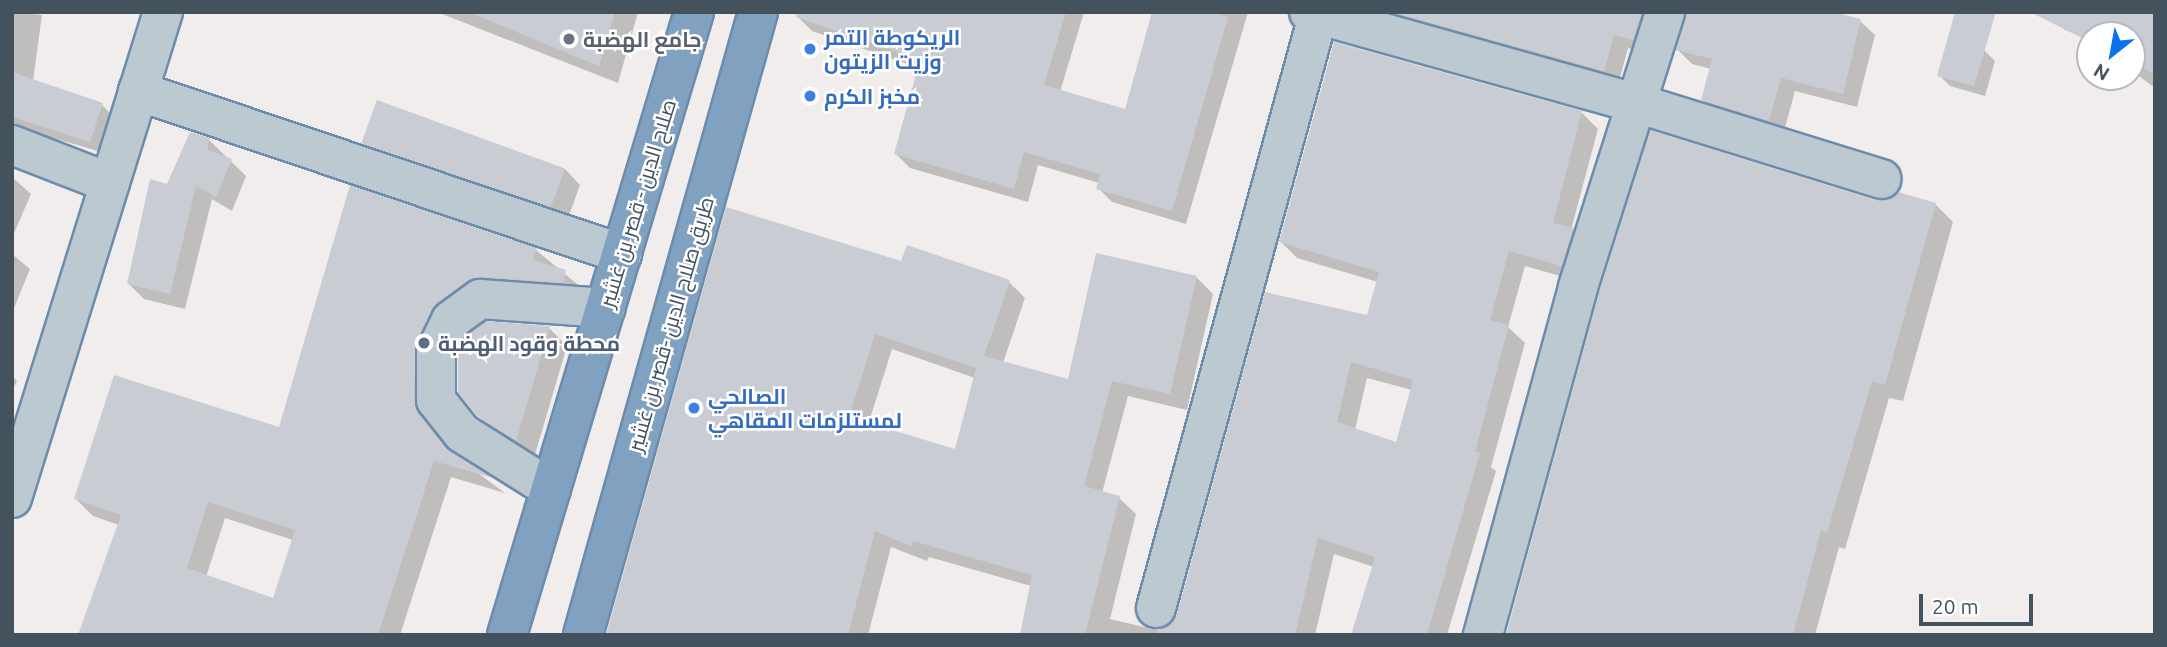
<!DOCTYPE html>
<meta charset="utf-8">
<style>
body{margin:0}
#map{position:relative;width:2167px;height:647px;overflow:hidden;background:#f1eded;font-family:Ubuntu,Cairo,sans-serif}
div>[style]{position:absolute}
.shadow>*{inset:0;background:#0003}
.building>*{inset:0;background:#c9cdd3;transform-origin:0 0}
.roads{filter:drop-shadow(2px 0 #6c8cad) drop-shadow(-2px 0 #6c8cad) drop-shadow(0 2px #6c8cad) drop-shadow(0 -2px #6c8cad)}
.minor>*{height:38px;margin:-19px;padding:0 19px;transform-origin:19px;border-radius:19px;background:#bdc9d1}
.highway>*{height:38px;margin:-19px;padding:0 19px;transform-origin:19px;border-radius:19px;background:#81a1c1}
.dots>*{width:19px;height:19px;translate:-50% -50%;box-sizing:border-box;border:4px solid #fff;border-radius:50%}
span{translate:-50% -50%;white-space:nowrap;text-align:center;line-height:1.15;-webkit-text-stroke:5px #fff;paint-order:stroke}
.shop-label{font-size:21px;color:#366cbe;font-weight:700}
.left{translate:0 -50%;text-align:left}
.worship-label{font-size:21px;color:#5b616d;font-weight:700}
.street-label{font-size:21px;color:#44525d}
.service-label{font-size:21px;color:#4e5e75;font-weight:700}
.frame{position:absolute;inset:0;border:14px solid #44525d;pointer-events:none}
.north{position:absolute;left:2076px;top:21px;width:70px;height:70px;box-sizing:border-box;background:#fff;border:2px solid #b4babe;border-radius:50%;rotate:211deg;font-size:19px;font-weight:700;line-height:28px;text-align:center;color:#44525d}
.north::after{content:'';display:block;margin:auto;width:24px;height:32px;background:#0a72ee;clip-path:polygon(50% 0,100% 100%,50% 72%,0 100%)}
.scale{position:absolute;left:1919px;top:594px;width:114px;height:32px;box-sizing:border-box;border:4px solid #44525d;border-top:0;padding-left:9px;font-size:21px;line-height:24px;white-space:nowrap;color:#44525d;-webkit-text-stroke:5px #fff;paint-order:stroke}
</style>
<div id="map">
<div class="shadow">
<i style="clip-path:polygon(12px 12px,42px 15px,33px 81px,102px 105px,113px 116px,101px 152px,12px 126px)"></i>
<i style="clip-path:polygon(437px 12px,638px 12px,618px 83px)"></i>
<i style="clip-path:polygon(799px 12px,1084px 12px,1060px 92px,1126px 111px,1154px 12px,1248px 12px,1186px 224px,1112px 202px,1098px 188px,1099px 183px,1038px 165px,1028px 202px,910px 168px,896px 154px,919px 68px,812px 31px,797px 16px)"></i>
<i style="clip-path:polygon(1358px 12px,1663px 12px,1647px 53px,1628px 48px,1618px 85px)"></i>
<i style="clip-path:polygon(2155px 12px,2155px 88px,2132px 71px,2132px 35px,2090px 38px,2065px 30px,2050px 15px)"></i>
<i style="clip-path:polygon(1860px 21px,1875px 35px,1857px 107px,1795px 91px,1783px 135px,1717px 114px,1703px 100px,1711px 69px,1692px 64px,1678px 50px)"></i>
<i style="clip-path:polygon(1984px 50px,1995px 61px,1985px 96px,1950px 86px,1939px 75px)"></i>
<i style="clip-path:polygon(378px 102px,565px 169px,580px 185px,567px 221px,378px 158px,363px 143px)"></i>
<i style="clip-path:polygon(evenodd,1581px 112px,1598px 129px,1571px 230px,1589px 247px,1578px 281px,1525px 266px,1508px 327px,1525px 343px,1491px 467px,1496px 471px,1447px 635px,1353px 635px,1374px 567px,1334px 554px,1315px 635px,1022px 635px,1031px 586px,929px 557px,927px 561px,891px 547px,868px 635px,608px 635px,902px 263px,1009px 282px,1025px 298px,1003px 363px,1069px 381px,1196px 277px,1213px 294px,1187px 410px,1128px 396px,1102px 493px,1119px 498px,1136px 514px,1110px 619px,1161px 631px,1179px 615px,1369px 317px,1378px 282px,1297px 258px,1281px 242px,1581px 112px,892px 349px,975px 378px,956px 451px,868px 425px,892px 349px,1581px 112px,1367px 378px,1412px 390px,1397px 444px,1355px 430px,1367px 378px)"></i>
<i style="clip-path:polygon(209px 140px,246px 176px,232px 211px,212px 199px,185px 309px,144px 299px,129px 284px,168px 186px)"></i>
<i style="clip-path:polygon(12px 177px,31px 194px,12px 238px)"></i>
<i style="clip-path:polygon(evenodd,351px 188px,536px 250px,583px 289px,455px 320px,431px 419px,436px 433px,456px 457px,505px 493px,451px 477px,400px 635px,80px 635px,119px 525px,93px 516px,76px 499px,280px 430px,351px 188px,225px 518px,293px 540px,274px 601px,206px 577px,225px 518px)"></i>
<i style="clip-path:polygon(1874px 202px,1935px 204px,1953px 222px,1903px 401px,1889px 398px,1845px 549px,1839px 547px,1815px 635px,1508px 635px)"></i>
<i style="clip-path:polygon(12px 254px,30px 269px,12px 313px)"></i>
<i style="clip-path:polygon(549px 328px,567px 346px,534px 458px,497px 434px,478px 415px)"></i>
<i style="clip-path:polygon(12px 376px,17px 381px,12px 391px)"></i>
</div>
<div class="building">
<i style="clip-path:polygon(468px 12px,615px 12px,599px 66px)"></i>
<i style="clip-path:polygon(797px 12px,1066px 12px,1044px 85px,1125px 109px,1152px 12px,1212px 12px,1228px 17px,1172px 211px,1096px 189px,1100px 174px,1024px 152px,1014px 189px,894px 154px,920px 60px,796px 17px)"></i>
<i style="clip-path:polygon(1391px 12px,1642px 12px,1633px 40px,1614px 35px,1604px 71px)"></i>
<i style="clip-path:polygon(1686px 12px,1833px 12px,1861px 19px,1843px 94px,1781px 78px,1769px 121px,1701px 100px,1712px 59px,1676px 50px)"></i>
<i style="clip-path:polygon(1955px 12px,1996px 12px,1974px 86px,1937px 76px)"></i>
<i style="clip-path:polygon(2030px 12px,2155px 12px,2155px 74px,2132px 63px,2132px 35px,2090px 35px,2090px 42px)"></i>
<i style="clip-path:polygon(evenodd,1334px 42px,1582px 111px,1553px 223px,1574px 228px,1562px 266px,1509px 251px,1490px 320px,1509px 325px,1475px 452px,1480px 453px,1427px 635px,1351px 635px,1375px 557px,1318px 538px,1295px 635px,1154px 635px,1177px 614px,1265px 292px,1367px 315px,1379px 272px,1279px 242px,1334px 42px,1351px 362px,1413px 380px,1396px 442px,1337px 422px,1351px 362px)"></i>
<i style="clip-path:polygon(12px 72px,103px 103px,90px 142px,12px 117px)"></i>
<i style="left:377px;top:100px;width:200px;height:46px;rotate:20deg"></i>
<i style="clip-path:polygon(1650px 130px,1875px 200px,1886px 200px,1898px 192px,1936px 203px,1885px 385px,1872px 381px,1827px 532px,1821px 530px,1793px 635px,1506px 635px,1599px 293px)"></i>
<i style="clip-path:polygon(190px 132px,210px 138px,207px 149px,232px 159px,216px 197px,196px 186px,170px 294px,127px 284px,150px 179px,167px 184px)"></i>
<i style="clip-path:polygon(evenodd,350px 185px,537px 248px,533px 260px,566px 270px,563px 283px,482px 277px,467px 281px,438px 303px,416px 341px,414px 400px,419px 414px,450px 451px,493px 478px,434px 461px,378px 635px,78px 635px,121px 515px,74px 499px,114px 375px,279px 427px,350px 185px,208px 502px,295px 530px,273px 598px,187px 568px,208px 502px)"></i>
<i style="clip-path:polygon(evenodd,726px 207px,901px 261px,907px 245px,1010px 280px,984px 356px,1068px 379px,1096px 253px,1197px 276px,1170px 394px,1112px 381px,1084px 486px,1120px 496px,1085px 635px,1020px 635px,1032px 575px,913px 541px,911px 546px,875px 531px,848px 635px,606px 635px,726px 207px,875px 334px,976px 368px,955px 449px,849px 417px,875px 334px)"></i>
<i style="clip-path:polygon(486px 321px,550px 326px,516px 441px,477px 416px,458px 392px,458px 356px,468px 334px)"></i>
</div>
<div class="roads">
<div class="minor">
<i style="left:1309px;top:12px;width:339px;rotate:15.6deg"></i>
<i style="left:1636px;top:103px;width:257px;rotate:17.2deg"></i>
<i style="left:138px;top:91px;width:511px;rotate:18.61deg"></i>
<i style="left:12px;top:145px;width:105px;rotate:21.2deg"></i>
<i style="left:551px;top:489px;width:105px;rotate:-147.8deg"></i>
<i style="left:462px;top:433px;width:42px;rotate:-128.2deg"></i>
<i style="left:436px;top:400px;width:49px;rotate:-90deg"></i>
<i style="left:436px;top:351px;width:34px;rotate:-64deg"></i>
<i style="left:451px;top:320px;width:36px;rotate:-36deg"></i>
<i style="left:480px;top:299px;width:126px;rotate:4.1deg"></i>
<i style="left:12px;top:498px;width:509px;rotate:-72.74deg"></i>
<i style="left:1156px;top:608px;width:618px;rotate:-74.7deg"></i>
<i style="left:1483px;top:635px;width:361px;rotate:-74.7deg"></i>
<i style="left:1578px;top:287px;width:288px;rotate:-72.4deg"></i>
</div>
<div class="highway">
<i style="left:507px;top:635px;width:650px;rotate:-73.29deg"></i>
<i style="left:583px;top:635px;width:647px;rotate:-74.31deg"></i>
</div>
</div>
<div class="dots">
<i style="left:569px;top:39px;background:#6b7280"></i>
<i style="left:810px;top:49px;background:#3f7fe0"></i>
<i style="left:810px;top:96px;background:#3f7fe0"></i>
<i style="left:424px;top:343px;background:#5c6f8a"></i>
<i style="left:694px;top:408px;background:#3f7fe0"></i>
</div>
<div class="shop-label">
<span class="left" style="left:824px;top:49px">الريكوطة التمر<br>وزيت الزيتون</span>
<span class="left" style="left:824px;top:96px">مخبز الكرم</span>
<span class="left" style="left:708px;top:408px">الصالحي<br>لمستلزمات المقاهي</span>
</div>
<div class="worship-label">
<span class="left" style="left:583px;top:39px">جامع الهضبة</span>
</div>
<div class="street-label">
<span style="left:637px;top:203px;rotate:-73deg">صلاح الدين - قصر بن غشير</span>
<span style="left:670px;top:324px;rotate:-74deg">طريق صلاح الدين -قصر بن غشير</span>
</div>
<div class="service-label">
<span class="left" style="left:438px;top:343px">محطة وقود الهضبة</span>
</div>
<div class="frame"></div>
<div class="north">N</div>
<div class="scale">20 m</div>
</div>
